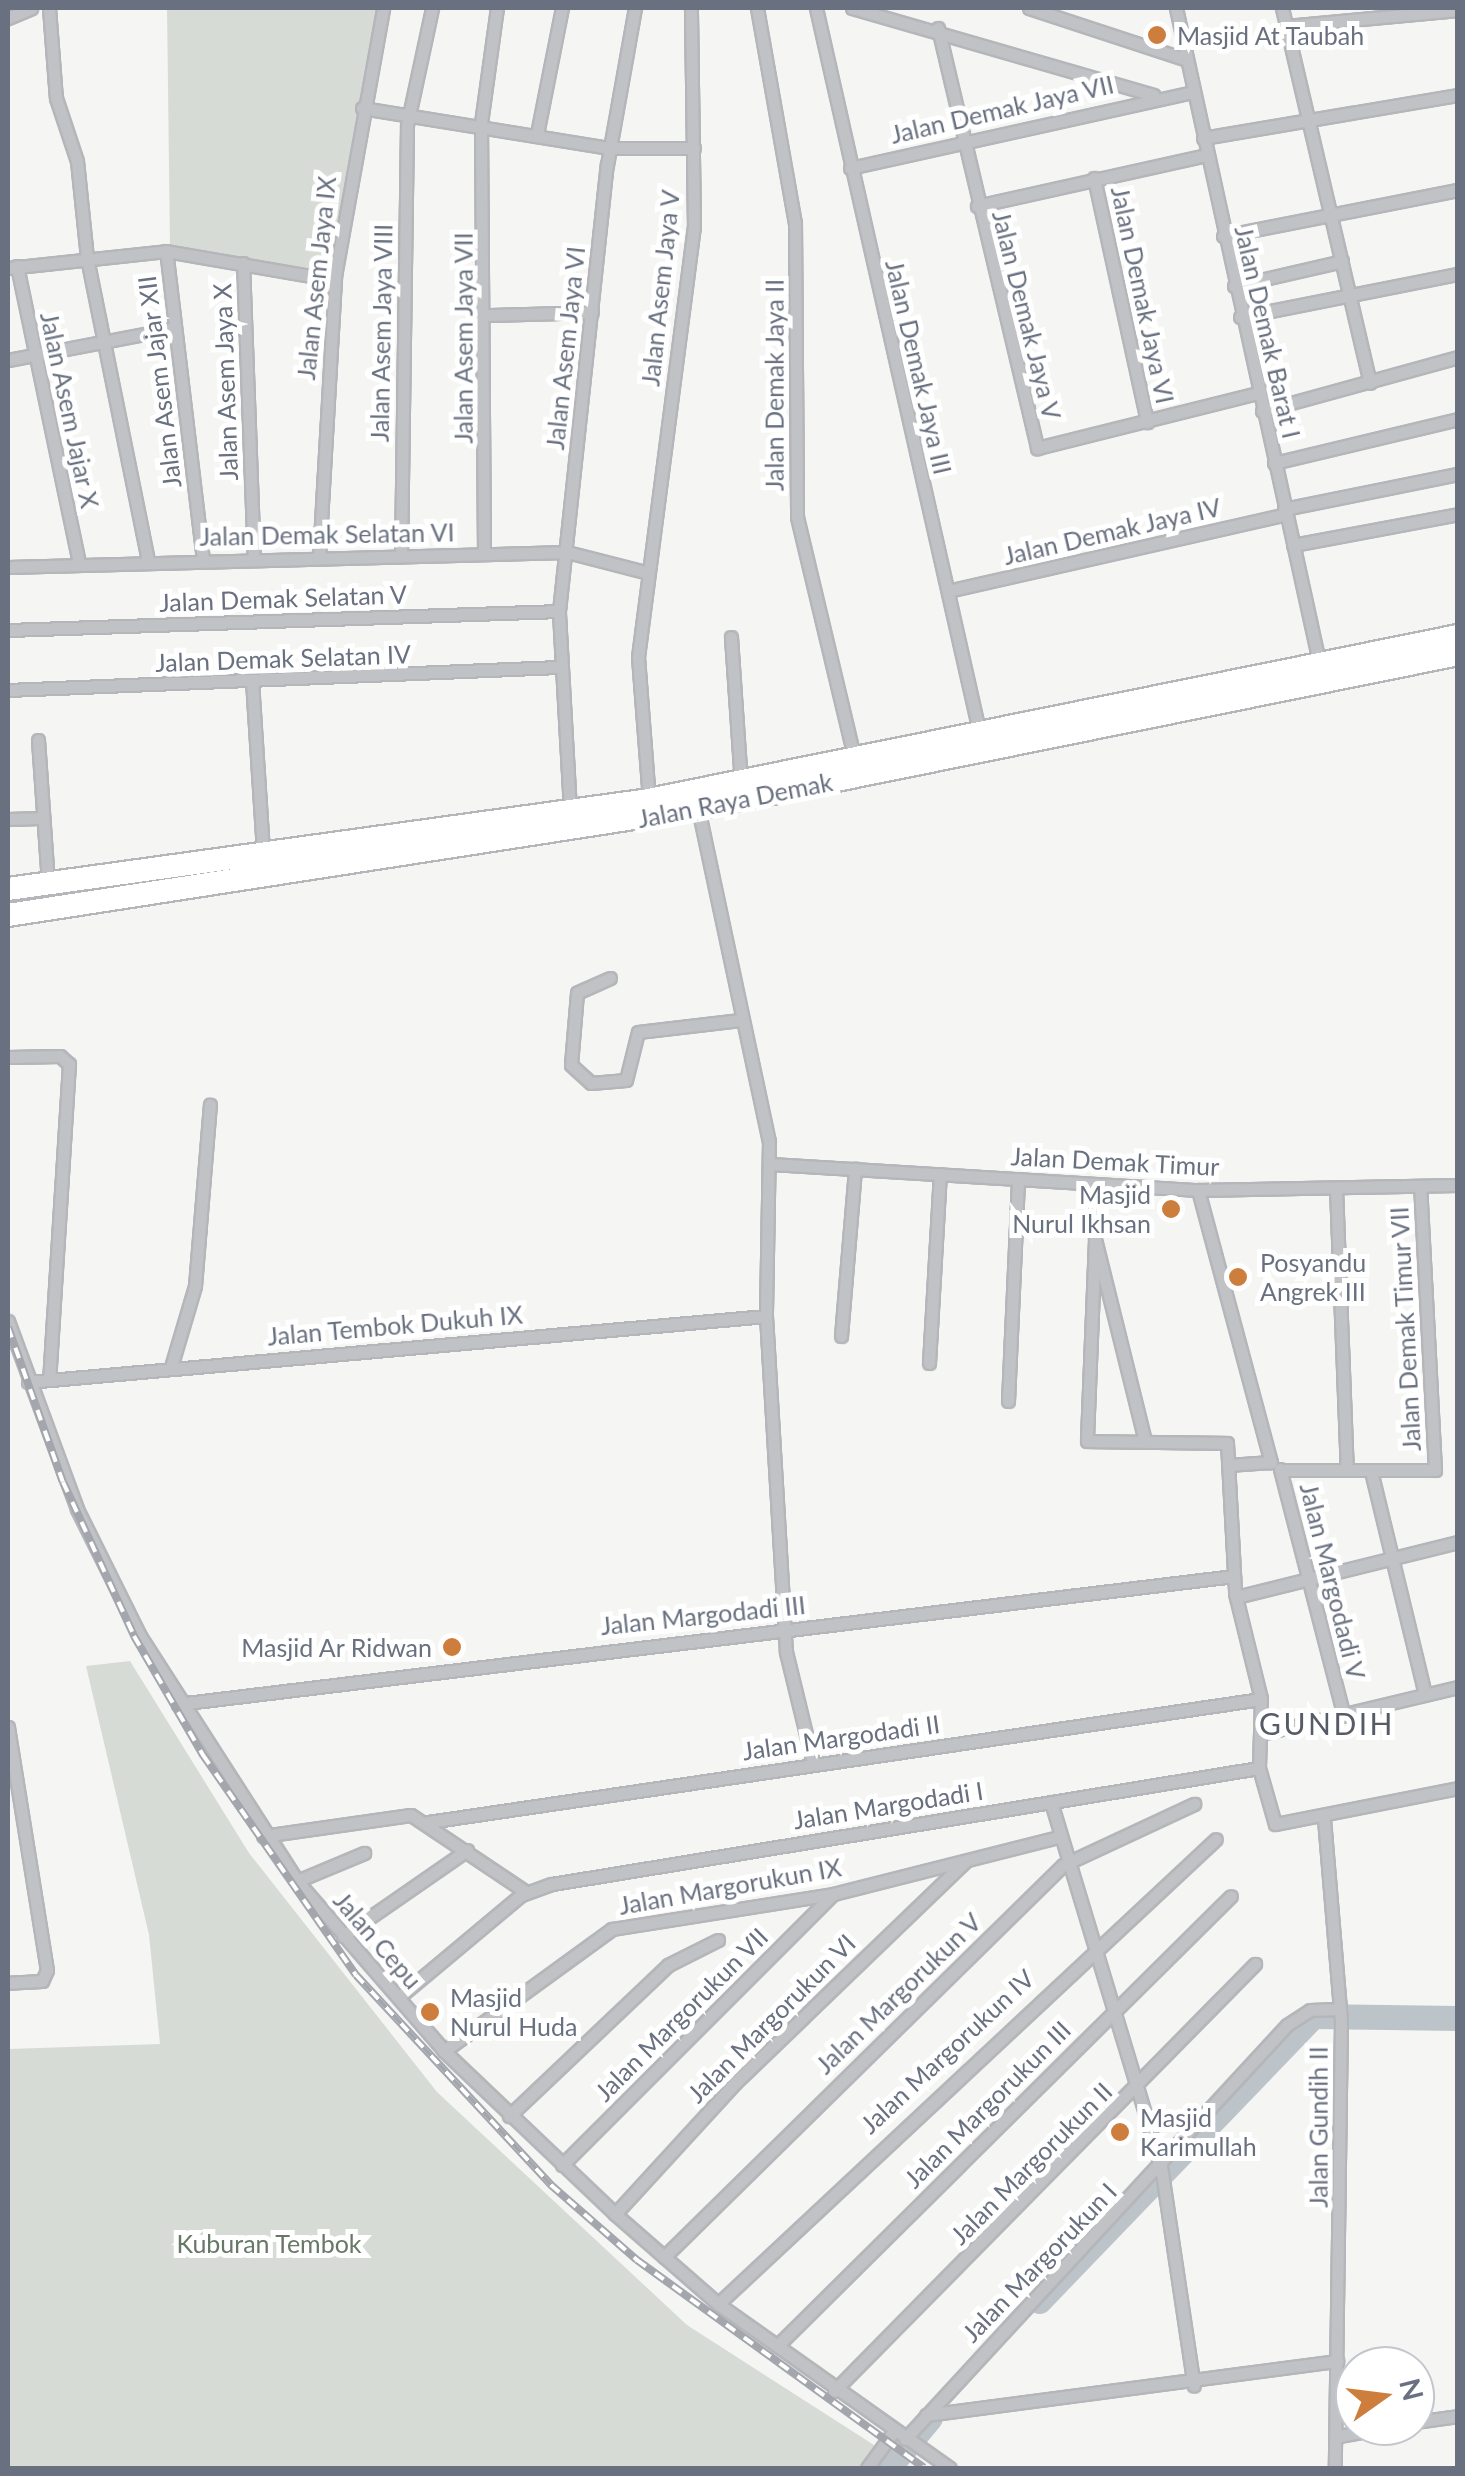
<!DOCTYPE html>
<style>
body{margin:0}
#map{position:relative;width:1465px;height:2476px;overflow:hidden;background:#f5f6f3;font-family:Lato,sans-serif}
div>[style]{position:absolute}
.green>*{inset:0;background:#d6dcd5}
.river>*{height:25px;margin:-12.5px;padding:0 12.5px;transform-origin:12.5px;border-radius:12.5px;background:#bcc3c9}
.roads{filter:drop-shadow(2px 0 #b5b6ba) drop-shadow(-2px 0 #b5b6ba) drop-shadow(0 2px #b5b6ba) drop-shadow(0 -2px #b5b6ba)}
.street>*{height:11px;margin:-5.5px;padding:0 5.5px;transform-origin:5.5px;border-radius:5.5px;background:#c0c2c6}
.highway>*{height:22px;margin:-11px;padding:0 11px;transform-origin:11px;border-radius:11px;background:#fff}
.rail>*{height:8px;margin-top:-4px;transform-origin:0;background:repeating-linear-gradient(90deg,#fff 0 11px,#a3a6ac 0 22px);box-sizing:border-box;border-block:2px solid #a3a6ac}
.dots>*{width:28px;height:28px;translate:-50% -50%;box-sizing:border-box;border:5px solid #fff;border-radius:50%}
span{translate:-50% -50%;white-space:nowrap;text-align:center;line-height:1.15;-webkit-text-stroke:10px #fff;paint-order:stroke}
.poi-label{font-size:25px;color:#697180}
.left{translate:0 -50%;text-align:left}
.right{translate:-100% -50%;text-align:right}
.street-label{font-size:25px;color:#697180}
.park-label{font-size:25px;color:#677867}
.quarter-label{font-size:30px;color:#565b66;letter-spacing:2.5px}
.frame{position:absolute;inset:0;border:10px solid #697180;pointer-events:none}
.north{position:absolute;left:1335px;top:2346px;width:100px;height:100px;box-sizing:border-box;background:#fff;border:2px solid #c3c6cc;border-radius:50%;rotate:76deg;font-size:28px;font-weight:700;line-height:40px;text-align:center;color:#697180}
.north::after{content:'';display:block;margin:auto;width:35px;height:45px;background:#cd7d3c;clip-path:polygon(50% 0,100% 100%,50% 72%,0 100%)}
</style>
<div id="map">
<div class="green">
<i style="clip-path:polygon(167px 8px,380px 8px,332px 279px,170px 247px)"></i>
<i style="clip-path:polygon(130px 1661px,249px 1853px,437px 2092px,687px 2325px,888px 2454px,878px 2468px,8px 2468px,8px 2049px,160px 2044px,149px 1935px,86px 1666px)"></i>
</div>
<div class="river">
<i style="left:1039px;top:2301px;width:395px;rotate:-46.1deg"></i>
<i style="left:1313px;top:2016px;width:145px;rotate:0.8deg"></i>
<i style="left:888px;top:2468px;width:65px;rotate:-50deg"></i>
</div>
<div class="roads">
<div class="street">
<i style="left:49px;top:8px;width:90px;rotate:85.6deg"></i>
<i style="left:56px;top:98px;width:66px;rotate:71.6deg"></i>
<i style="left:77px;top:161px;width:98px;rotate:84.1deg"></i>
<i style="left:87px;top:258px;width:308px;rotate:78.6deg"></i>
<i style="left:757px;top:8px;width:218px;rotate:80deg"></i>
<i style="left:795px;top:223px;width:294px;rotate:89.6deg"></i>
<i style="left:797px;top:517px;width:250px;rotate:76.6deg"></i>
<i style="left:816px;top:8px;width:745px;rotate:77.29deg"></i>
<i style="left:852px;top:8px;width:314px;rotate:16.1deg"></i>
<i style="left:1029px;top:8px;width:166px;rotate:18.2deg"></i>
<i style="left:1176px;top:8px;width:674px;rotate:77.66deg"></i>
<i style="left:1282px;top:8px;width:385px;rotate:76.8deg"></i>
<i style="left:8px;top:18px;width:25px;rotate:-23deg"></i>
<i style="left:1286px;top:26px;width:173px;rotate:-5.3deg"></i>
<i style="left:938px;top:28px;width:432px;rotate:76.7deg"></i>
<i style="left:1037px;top:448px;width:228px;rotate:-14deg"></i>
<i style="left:362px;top:108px;width:251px;rotate:9.2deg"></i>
<i style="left:610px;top:148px;width:84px"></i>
<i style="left:537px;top:134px;width:128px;rotate:-78.8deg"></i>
<i style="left:1203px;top:138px;width:259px;rotate:-9.6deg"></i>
<i style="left:850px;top:168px;width:350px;rotate:-12.5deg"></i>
<i style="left:1094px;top:178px;width:250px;rotate:77.7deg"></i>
<i style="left:977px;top:206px;width:236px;rotate:-12.5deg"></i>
<i style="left:1223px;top:236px;width:239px;rotate:-11.1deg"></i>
<i style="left:243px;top:263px;width:296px;rotate:87.9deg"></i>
<i style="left:17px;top:266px;width:303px;rotate:78.2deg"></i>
<i style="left:8px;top:268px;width:159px;rotate:-6.1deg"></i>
<i style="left:1234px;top:286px;width:111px;rotate:-13deg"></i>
<i style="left:487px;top:315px;width:105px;rotate:-1.6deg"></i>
<i style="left:1240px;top:317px;width:222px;rotate:-11.2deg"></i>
<i style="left:8px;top:360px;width:170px;rotate:-10.8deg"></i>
<i style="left:1262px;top:411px;width:203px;rotate:-15.4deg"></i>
<i style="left:1274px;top:463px;width:189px;rotate:-13.4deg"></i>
<i style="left:1284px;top:509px;width:177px;rotate:-11.4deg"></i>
<i style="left:1293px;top:545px;width:168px;rotate:-10.6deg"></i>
<i style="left:484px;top:554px;width:431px;rotate:-90.4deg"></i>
<i style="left:481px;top:123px;width:116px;rotate:-82.1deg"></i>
<i style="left:401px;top:555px;width:430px;rotate:-89.2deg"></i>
<i style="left:407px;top:125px;width:120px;rotate:-77.9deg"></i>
<i style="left:319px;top:557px;width:281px;rotate:-86.7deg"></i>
<i style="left:335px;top:276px;width:272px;rotate:-79.8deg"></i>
<i style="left:203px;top:560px;width:311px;rotate:-96.8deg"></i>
<i style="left:166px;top:251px;width:170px;rotate:9.8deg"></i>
<i style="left:8px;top:567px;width:559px;rotate:-1.54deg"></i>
<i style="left:567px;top:552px;width:81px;rotate:14.4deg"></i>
<i style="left:948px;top:591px;width:347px;rotate:-12.8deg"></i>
<i style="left:8px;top:630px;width:551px;rotate:-1.97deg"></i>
<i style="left:731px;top:637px;width:145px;rotate:86.1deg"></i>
<i style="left:252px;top:681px;width:170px;rotate:86.3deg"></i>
<i style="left:8px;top:690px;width:552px;rotate:-2.39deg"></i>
<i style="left:38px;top:740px;width:144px;rotate:86deg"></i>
<i style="left:649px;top:800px;width:143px;rotate:-94.4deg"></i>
<i style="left:638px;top:657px;width:434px;rotate:-82.6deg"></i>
<i style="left:694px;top:227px;width:219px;rotate:-90.8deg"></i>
<i style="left:698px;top:808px;width:340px;rotate:78deg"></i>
<i style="left:769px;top:1141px;width:175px;rotate:91deg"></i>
<i style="left:766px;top:1316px;width:337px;rotate:86.6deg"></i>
<i style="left:786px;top:1652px;width:114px;rotate:76.3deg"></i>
<i style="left:570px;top:810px;width:199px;rotate:-93.2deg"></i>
<i style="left:559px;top:611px;width:449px;rotate:-83.9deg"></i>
<i style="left:607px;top:165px;width:159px;rotate:-79.9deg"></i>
<i style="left:8px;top:819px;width:32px;rotate:-2deg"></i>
<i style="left:610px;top:978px;width:36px;rotate:156deg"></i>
<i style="left:577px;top:993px;width:72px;rotate:94.8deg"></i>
<i style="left:571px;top:1065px;width:27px;rotate:42deg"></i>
<i style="left:591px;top:1083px;width:35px;rotate:-5deg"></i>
<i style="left:626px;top:1080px;width:49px;rotate:-76deg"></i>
<i style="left:638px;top:1032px;width:103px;rotate:-6.7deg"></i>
<i style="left:8px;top:1057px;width:52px;rotate:-1.1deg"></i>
<i style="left:60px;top:1056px;width:12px;rotate:42deg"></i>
<i style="left:69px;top:1064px;width:316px;rotate:93.6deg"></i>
<i style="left:771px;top:1164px;width:428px;rotate:3.5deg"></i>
<i style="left:1198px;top:1190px;width:260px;rotate:-1.1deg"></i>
<i style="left:1092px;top:1184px;width:55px;rotate:86.9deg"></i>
<i style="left:1095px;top:1239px;width:208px;rotate:76.1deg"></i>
<i style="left:1336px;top:1188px;width:280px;rotate:87.8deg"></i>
<i style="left:1198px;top:1190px;width:282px;rotate:75deg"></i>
<i style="left:1095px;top:1239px;width:202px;rotate:92.3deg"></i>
<i style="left:1087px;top:1441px;width:140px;rotate:0.8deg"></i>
<i style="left:1227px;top:1443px;width:150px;rotate:86.9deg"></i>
<i style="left:1235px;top:1593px;width:109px;rotate:76.2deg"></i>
<i style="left:1261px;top:1699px;width:69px;rotate:91.7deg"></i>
<i style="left:1259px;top:1768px;width:58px;rotate:74.1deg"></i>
<i style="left:1275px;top:1824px;width:187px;rotate:-11.1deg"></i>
<i style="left:8px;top:1321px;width:200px;rotate:69.8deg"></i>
<i style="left:77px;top:1509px;width:142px;rotate:63.6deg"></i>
<i style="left:140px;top:1636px;width:291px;rotate:57.3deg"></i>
<i style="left:297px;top:1881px;width:225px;rotate:49.1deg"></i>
<i style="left:444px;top:2051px;width:236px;rotate:43.6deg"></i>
<i style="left:615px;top:2214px;width:137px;rotate:41.1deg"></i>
<i style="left:718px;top:2304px;width:284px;rotate:35.3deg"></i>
<i style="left:841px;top:1336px;width:168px;rotate:-85.2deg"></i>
<i style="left:929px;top:1363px;width:189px;rotate:-86.7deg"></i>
<i style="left:171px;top:1367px;width:84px;rotate:-73.5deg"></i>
<i style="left:195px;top:1286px;width:182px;rotate:-85.3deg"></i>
<i style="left:28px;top:1382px;width:741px;rotate:-5.11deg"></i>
<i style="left:1008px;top:1401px;width:222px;rotate:-87.4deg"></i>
<i style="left:1228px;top:1465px;width:43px;rotate:-4deg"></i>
<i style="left:1280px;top:1469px;width:255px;rotate:75.5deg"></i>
<i style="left:1282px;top:1470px;width:153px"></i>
<i style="left:1435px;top:1470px;width:284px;rotate:-93deg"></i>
<i style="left:1371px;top:1471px;width:230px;rotate:76.4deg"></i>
<i style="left:1236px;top:1597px;width:229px;rotate:-13.9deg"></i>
<i style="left:178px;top:1704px;width:1064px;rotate:-6.91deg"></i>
<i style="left:8px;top:1727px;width:246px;rotate:80.9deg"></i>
<i style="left:47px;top:1970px;width:12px;rotate:114deg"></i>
<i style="left:42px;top:1981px;width:34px;rotate:177deg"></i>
<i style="left:1261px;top:1734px;width:203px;rotate:-13.4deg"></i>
<i style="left:1051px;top:1802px;width:380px;rotate:73.2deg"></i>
<i style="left:1161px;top:2166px;width:222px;rotate:81.5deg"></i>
<i style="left:1324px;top:1819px;width:203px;rotate:85.2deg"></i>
<i style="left:1341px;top:2021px;width:447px;rotate:90.8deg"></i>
<i style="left:428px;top:1822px;width:842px;rotate:-8.4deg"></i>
<i style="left:263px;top:1836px;width:149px;rotate:-8.1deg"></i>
<i style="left:411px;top:1815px;width:138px;rotate:33.8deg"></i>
<i style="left:297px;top:1881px;width:73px;rotate:-22.7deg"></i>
<i style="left:343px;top:1936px;width:151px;rotate:-34.7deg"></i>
<i style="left:399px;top:1997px;width:159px;rotate:-39.9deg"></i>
<i style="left:521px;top:1895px;width:33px;rotate:-20deg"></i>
<i style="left:552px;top:1884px;width:716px;rotate:-9.32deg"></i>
<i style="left:444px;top:2051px;width:208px;rotate:-36deg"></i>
<i style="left:612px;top:1929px;width:224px;rotate:-9deg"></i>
<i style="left:833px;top:1894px;width:232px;rotate:-14.2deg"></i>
<i style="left:509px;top:2116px;width:219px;rotate:-43.5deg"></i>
<i style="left:668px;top:1965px;width:56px;rotate:-26.6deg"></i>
<i style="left:562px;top:2165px;width:383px;rotate:-45deg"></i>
<i style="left:615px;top:2214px;width:179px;rotate:-47.5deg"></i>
<i style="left:736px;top:2082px;width:319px;rotate:-43.9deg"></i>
<i style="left:664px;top:2257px;width:559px;rotate:-44.49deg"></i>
<i style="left:1063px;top:1865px;width:145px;rotate:-25deg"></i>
<i style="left:718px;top:2304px;width:681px;rotate:-43.04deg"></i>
<i style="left:777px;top:2346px;width:639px;rotate:-44.75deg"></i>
<i style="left:834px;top:2391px;width:600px;rotate:-45.41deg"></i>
<i style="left:926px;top:2415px;width:415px;rotate:-7.5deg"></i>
<i style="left:1415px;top:2422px;width:43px;rotate:-7.9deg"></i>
<i style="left:1339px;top:2436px;width:56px;rotate:-10.3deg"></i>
<i style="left:905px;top:2439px;width:563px;rotate:-47.3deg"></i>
<i style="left:1287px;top:2025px;width:27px;rotate:-33deg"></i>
<i style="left:1310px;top:2010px;width:30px;rotate:-2deg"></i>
<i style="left:867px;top:2468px;width:46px;rotate:-53.9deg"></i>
</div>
<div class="highway">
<i style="left:8px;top:889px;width:647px;rotate:-7.9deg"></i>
<i style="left:649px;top:800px;width:825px;rotate:-11.46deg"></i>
<i style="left:8px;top:915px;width:698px;rotate:-8.81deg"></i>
<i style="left:698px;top:808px;width:775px;rotate:-11.45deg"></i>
</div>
</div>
<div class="rail">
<i style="left:8px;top:1327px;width:164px;rotate:70.5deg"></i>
<i style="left:63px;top:1482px;width:170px;rotate:65.2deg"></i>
<i style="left:134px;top:1636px;width:138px;rotate:59.9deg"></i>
<i style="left:203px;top:1755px;width:268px;rotate:55.2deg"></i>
<i style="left:356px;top:1975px;width:287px;rotate:47.1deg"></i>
<i style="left:551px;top:2185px;width:114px;rotate:41.1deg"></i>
<i style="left:637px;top:2260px;width:354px;rotate:35.9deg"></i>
</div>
<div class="dots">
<i style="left:1157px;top:35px;background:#cd7d3c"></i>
<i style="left:1171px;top:1209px;background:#cd7d3c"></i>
<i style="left:1238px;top:1277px;background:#cd7d3c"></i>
<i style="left:452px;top:1647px;background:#cd7d3c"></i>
<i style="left:430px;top:2012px;background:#cd7d3c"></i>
<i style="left:1120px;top:2132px;background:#cd7d3c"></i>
</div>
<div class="poi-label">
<span class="left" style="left:1177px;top:35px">Masjid At Taubah</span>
<span class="right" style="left:1151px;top:1209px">Masjid<br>Nurul Ikhsan</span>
<span class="left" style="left:1260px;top:1277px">Posyandu<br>Angrek III</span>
<span class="right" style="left:432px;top:1647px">Masjid Ar Ridwan</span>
<span class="left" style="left:450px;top:2012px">Masjid<br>Nurul Huda</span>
<span class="left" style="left:1140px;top:2132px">Masjid<br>Karimullah</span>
</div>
<div class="street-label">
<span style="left:1002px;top:109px;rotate:-13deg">Jalan Demak Jaya VII</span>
<span style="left:316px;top:278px;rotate:-84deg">Jalan Asem Jaya IX</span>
<span style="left:660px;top:288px;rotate:-84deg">Jalan Asem Jaya V</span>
<span style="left:1143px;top:295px;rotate:78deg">Jalan Demak Jaya VI</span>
<span style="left:1027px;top:315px;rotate:76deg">Jalan Demak Jaya V</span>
<span style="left:1268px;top:332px;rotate:77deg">Jalan Demak Barat I</span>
<span style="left:381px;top:333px;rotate:-89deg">Jalan Asem Jaya VIII</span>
<span style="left:463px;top:338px;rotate:-90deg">Jalan Asem Jaya VII</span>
<span style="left:565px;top:348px;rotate:-84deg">Jalan Asem Jaya VI</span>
<span style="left:919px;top:367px;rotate:77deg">Jalan Demak Jaya III</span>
<span style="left:159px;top:382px;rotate:-97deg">Jalan Asem Jajar XII</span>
<span style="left:225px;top:382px;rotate:-92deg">Jalan Asem Jaya X</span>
<span style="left:774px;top:385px;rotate:-90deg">Jalan Demak Jaya II</span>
<span style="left:70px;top:410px;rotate:78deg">Jalan Asem Jajar X</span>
<span style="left:1112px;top:531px;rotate:-13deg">Jalan Demak Jaya IV</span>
<span style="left:327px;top:534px;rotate:-1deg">Jalan Demak Selatan VI</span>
<span style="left:283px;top:598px;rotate:-2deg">Jalan Demak Selatan V</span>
<span style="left:283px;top:658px;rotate:-2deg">Jalan Demak Selatan IV</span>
<span style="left:735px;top:800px;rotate:-11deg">Jalan Raya Demak</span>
<span style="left:1115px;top:1161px;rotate:3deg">Jalan Demak Timur</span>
<span style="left:395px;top:1325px;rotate:-5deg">Jalan Tembok Dukuh IX</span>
<span style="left:1405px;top:1329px;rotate:-93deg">Jalan Demak Timur VII</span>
<span style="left:1333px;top:1581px;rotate:76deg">Jalan Margodadi V</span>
<span style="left:703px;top:1615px;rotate:-6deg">Jalan Margodadi III</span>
<span style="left:841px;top:1737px;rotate:-8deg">Jalan Margodadi II</span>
<span style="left:888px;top:1805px;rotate:-9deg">Jalan Margodadi I</span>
<span style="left:730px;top:1886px;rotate:-10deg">Jalan Margorukun IX</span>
<span style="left:378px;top:1940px;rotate:49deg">Jalan Cepu</span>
<span style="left:898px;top:1993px;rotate:-44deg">Jalan Margorukun V</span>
<span style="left:681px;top:2014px;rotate:-45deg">Jalan Margorukun VII</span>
<span style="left:771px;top:2018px;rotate:-45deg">Jalan Margorukun VI</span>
<span style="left:947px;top:2051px;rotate:-43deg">Jalan Margorukun IV</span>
<span style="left:987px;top:2104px;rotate:-45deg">Jalan Margorukun III</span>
<span style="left:1318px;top:2127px;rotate:-90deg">Jalan Gundih II</span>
<span style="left:1031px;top:2163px;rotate:-45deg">Jalan Margorukun II</span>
<span style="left:1039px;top:2262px;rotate:-46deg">Jalan Margorukun I</span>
</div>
<div class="park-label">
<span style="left:269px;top:2243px">Kuburan Tembok</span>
</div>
<div class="quarter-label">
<span style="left:1327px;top:1723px">GUNDIH</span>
</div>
<div class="frame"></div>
<div class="north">N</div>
</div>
